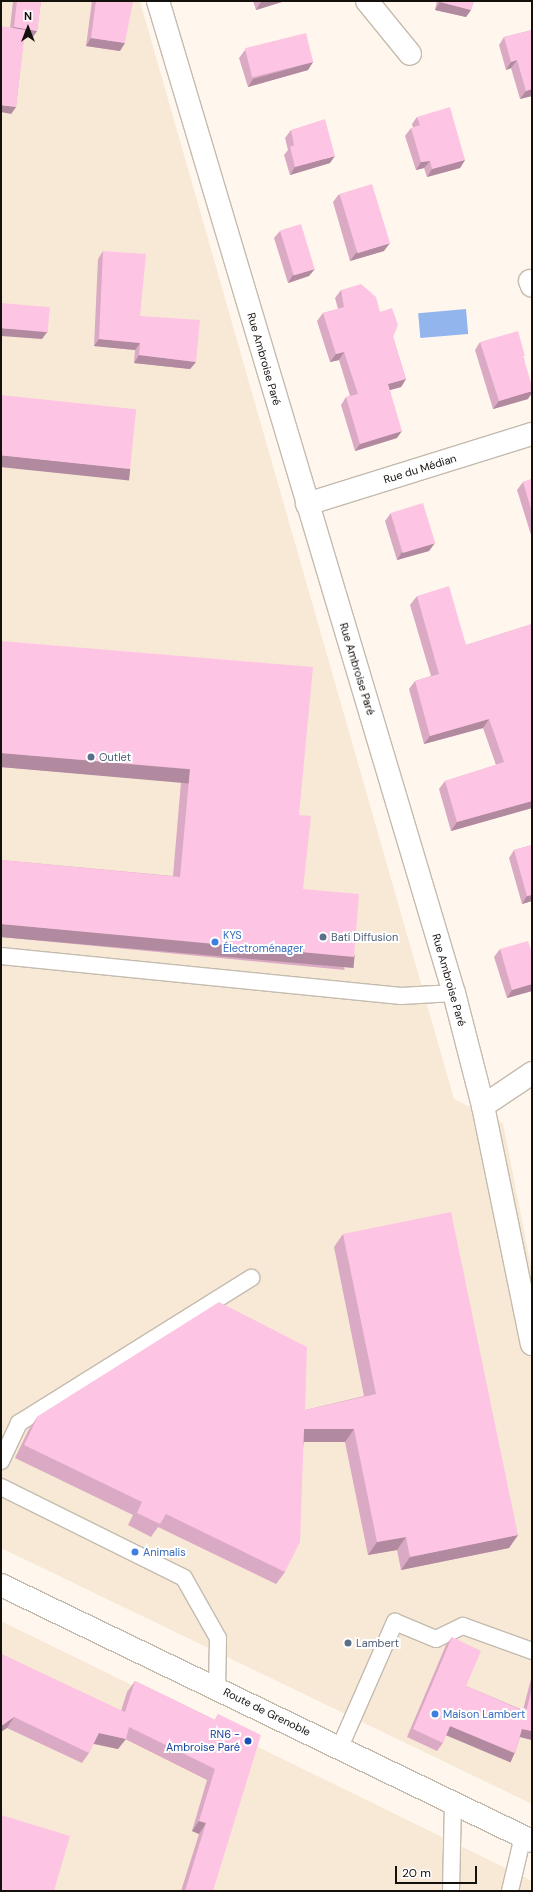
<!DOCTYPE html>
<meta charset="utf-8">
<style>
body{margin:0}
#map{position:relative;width:533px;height:1892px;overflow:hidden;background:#fff7ed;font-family:"DM Sans",sans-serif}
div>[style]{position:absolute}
.built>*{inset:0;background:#f8e9d6}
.water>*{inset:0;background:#93b5ee;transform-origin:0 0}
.roads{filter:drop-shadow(1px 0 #c4bbaf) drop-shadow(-1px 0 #c4bbaf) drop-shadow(0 1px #c4bbaf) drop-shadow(0 -1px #c4bbaf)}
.service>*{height:16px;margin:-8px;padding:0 8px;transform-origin:8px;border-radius:8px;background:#fff}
.minor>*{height:22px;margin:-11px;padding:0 11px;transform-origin:11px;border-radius:11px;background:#fff}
.primary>*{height:22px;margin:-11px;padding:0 11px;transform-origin:11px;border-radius:11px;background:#fff}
.wall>*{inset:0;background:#daa9c3}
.shaded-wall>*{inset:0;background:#b18a9f;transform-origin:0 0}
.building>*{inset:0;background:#fdc5e3;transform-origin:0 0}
.dots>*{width:11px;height:11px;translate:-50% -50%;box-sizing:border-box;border:2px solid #fff;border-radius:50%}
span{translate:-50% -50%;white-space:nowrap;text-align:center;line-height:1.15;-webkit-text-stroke:4px #fff;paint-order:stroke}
.street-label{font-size:11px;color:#14100c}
.service-label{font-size:11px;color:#4e5e75}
.left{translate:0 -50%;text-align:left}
.shop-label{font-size:11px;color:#366cbe}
.transit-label{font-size:11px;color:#164399}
.right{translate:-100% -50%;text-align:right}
.frame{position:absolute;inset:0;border:2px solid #14100c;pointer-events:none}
.north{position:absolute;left:8px;top:8px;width:40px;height:40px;-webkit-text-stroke:3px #fff;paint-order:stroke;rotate:0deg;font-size:11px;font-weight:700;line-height:16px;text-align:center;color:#14100c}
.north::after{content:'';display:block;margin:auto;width:14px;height:18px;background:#14100c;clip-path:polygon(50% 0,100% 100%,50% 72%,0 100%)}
.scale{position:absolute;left:395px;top:1866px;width:82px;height:18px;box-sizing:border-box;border:2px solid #14100c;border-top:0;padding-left:5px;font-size:12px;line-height:14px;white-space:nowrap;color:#14100c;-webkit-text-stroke:3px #fff;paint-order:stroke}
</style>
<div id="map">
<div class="built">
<i style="clip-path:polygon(1px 1px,140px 1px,454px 1099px,503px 1123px,532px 1272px,532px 1804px,1px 1548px)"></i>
<i style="clip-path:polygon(1px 1621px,532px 1881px,532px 1891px,1px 1891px)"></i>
</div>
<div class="water">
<i style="left:466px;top:309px;width:25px;height:48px;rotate:85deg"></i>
</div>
<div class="roads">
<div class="service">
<i style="left:1px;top:956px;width:402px;rotate:5.7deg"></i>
<i style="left:401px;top:996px;width:53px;rotate:-3.2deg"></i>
<i style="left:1px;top:1461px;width:42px;rotate:-64.7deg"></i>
<i style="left:19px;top:1423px;width:274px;rotate:-32deg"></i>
<i style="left:1px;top:1487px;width:204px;rotate:26.4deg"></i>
<i style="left:184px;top:1578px;width:69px;rotate:60.5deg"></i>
<i style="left:218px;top:1638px;width:50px;rotate:91.1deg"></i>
<i style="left:340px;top:1747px;width:137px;rotate:-66.3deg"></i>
<i style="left:395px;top:1622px;width:44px;rotate:22.5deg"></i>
<i style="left:436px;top:1639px;width:30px;rotate:-26deg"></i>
<i style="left:463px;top:1626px;width:73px;rotate:19.9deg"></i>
<i style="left:451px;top:1891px;width:89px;rotate:-88.7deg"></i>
<i style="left:510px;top:1891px;width:57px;rotate:-76.7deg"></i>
</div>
<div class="minor">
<i style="left:158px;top:1px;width:1035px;rotate:73.39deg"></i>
<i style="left:454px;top:993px;width:117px;rotate:75.6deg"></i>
<i style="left:483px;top:1106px;width:243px;rotate:78.4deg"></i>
<i style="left:367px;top:1px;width:68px;rotate:50.9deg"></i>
<i style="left:530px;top:281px;width:5px;rotate:68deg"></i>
<i style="left:307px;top:504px;width:236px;rotate:-17.3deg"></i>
<i style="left:483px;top:1106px;width:59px;rotate:-34deg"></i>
</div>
<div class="primary">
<i style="left:1px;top:1585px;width:589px;rotate:25.74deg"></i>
</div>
</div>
<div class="wall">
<i style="clip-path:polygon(13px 1px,41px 1px,37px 31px,32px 38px,24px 37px,16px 107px,11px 114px,10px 28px)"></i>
<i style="clip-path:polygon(92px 1px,133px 1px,120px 51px,86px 46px)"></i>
<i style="clip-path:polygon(253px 1px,285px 1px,256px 10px)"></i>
<i style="clip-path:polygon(437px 1px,474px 1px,471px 10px,466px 17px,435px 10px)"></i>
<i style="clip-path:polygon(532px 30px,532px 96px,520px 99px,511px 68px,506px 70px,499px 45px,504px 37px)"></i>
<i style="clip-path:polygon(245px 50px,313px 62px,308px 70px,248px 87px,239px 58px)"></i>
<i style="clip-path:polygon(417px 117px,465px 160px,460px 168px,427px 177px,424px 168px,416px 170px,405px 136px,411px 128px,413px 128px,412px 124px)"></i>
<i style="clip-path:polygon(291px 130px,330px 163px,290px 175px,284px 155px,288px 150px,285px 138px)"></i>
<i style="clip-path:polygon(339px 194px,384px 251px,350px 261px,333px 202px)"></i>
<i style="clip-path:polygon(280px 231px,309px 276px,288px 283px,274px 238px)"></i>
<i style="clip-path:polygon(103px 251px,140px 316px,196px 362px,190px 369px,134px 363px,135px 350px,94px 346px,98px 259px)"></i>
<i style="clip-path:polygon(341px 290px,380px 312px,393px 337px,406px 379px,401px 387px,390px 390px,397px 438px,355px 451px,341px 405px,346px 397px,350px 396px,339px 360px,330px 362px,317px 321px,323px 313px,338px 309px,335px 298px)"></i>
<i style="clip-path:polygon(480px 342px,524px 358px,528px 399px,493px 409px,475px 350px)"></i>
<i style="clip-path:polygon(532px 479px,532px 538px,517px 490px,523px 482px)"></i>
<i style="clip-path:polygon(391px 513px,429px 551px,397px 560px,385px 521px)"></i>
<i style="clip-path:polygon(417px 596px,466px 645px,532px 624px,532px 808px,451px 831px,439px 789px,445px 781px,496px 765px,483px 728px,424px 744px,409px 689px,415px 681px,431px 676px,410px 605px)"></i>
<i style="clip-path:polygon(1px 641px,299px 815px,303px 889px,345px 970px,1px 937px,1px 860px,173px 876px,181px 782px,1px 767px)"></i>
<i style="clip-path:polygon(532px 845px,532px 901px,522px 904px,509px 858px,514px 850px)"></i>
<i style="clip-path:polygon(500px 949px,532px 953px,532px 991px,507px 998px,494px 957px)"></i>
<i style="clip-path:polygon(343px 1234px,518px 1535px,509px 1548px,401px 1570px,397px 1550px,368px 1555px,345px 1442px,304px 1442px,285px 1572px,276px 1584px,158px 1527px,151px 1537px,128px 1525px,133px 1515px,15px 1458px,29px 1429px,38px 1416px,305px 1410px,364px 1396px,334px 1247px)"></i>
<i style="clip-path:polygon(452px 1637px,466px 1686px,523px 1710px,532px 1675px,532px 1740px,520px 1737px,515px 1753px,510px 1761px,446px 1735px,443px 1743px,437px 1751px,407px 1737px,446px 1645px)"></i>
<i style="clip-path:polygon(1px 1654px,121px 1711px,127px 1692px,135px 1681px,215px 1720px,218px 1714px,213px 1891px,181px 1891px,199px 1834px,192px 1831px,207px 1780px,125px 1739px,118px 1749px,93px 1744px,89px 1753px,82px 1763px,7px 1728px)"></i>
</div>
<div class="shaded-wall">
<i style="clip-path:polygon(264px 1px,285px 1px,256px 10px,261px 2px)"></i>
<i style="clip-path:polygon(440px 2px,471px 10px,466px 17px,435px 10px)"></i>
<i style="clip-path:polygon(14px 27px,37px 31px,32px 38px,9px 34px)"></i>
<i style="clip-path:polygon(91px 38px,125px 43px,120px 51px,86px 46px)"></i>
<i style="clip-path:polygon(517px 60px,511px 68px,506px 70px,511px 62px)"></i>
<i style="clip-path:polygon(313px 62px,308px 70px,248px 87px,253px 79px)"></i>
<i style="clip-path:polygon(532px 89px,532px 96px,520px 99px,526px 91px)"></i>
<i style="clip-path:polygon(1px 105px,16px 107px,11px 114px,1px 112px)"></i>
<i style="clip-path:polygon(335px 156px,330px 163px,290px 175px,295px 167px)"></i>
<i style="clip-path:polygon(465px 160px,460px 168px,427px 177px,432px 169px)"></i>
<i style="clip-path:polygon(430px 161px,424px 168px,416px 170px,421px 162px)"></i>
<i style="clip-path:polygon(390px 243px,384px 251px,350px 261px,356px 253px)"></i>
<i style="clip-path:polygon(315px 269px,309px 276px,288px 283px,293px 275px)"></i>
<i style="clip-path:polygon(1px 328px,48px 331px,42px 339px,1px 336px)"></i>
<i style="clip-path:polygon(99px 339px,140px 343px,135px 350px,94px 346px)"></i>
<i style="clip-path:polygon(344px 352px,339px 360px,330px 362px,336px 354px)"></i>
<i style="clip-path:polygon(139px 355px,196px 362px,190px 369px,134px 363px)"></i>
<i style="clip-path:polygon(406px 379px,401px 387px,383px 392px,388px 384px)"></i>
<i style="clip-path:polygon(532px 391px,532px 393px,528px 399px,493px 409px,499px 401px)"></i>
<i style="clip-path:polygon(402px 431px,397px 438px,355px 451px,360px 444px)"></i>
<i style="left:1px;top:455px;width:130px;height:12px;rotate:6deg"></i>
<i style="clip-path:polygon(435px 543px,429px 551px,397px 560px,402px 552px)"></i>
<i style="clip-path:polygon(489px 719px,483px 728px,424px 744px,430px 736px)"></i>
<i style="left:1px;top:753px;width:190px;height:14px;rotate:5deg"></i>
<i style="clip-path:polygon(532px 801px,532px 808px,451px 831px,457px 822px)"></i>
<i style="clip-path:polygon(532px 895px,532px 901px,522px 904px,527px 896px)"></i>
<i style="left:1px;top:924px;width:355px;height:13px;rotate:5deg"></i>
<i style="clip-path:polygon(532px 984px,532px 991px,507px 998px,512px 990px)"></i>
<i style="clip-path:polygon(304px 1429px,354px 1429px,345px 1442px,295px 1442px)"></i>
<i style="clip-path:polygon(518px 1535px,509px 1548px,401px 1570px,410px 1557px)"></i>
<i style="clip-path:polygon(406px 1537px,397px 1550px,368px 1555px,377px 1542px)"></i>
<i style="clip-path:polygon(14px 1717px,7px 1728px,1px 1732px,1px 1726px)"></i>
<i style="left:450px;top:1726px;width:70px;height:10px;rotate:23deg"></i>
<i style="clip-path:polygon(522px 1729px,532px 1731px,532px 1740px,516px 1736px)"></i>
<i style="clip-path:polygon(99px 1733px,126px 1739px,118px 1749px,91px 1743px)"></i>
<i style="clip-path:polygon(199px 1821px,206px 1823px,199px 1834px,192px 1831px)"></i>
</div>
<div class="building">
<i style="clip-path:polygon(17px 1px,41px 1px,37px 31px,14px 27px)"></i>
<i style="clip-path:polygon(96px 1px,133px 1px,125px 43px,91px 38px)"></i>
<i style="clip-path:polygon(441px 1px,474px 1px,471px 10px,440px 2px)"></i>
<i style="clip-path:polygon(1px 26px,25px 30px,16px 107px,1px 105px)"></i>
<i style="clip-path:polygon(532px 30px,532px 89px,526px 91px,517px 60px,511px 62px,504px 37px)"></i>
<i style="left:306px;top:33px;width:30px;height:63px;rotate:76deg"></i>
<i style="clip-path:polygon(450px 107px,465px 160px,432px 169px,430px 161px,421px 162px,411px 128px,420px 125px,417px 117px)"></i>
<i style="clip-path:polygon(325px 119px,335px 156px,295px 167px,290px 147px,294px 145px,291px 130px)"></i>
<i style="left:372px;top:184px;width:62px;height:34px;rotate:73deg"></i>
<i style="left:301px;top:224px;width:47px;height:22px;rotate:73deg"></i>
<i style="clip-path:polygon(103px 251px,146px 254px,140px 316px,200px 320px,196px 362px,139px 355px,140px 343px,99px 339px)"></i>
<i style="clip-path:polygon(361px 284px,376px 297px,380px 312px,392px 308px,398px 325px,393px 337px,406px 379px,388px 384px,402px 431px,360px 444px,346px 397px,358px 394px,344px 352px,336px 354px,323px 313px,344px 307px,341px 290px)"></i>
<i style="left:1px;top:303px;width:49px;height:25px;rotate:5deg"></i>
<i style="clip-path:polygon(518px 331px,525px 356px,523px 356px,532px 386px,532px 391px,499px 401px,480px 342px)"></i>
<i style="left:1px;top:395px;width:136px;height:60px;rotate:6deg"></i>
<i style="clip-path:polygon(532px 479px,532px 512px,523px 482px)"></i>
<i style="left:423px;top:503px;width:42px;height:34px;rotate:73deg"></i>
<i style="clip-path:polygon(449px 586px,466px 645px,532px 624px,532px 801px,457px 822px,445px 781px,504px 762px,489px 719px,430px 736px,415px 681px,439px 674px,417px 596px)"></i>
<i style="clip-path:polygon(1px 641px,313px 667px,299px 815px,311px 816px,303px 889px,359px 894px,354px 957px,1px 924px,1px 860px,180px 877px,190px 769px,1px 753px)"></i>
<i style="clip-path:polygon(532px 845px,532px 895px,527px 896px,514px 850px)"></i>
<i style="clip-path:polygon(528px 941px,532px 953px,532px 984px,512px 990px,500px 949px)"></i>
<i style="clip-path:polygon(451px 1212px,518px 1535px,410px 1557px,406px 1537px,377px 1542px,354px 1429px,304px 1429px,300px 1542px,285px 1572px,166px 1514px,160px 1524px,137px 1513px,142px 1502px,24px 1445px,38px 1416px,219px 1302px,307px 1347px,305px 1410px,376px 1394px,343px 1234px)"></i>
<i style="clip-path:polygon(452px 1637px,481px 1651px,466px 1686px,526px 1712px,532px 1688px,532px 1731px,522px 1729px,515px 1753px,450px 1726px,443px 1743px,413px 1729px)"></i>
<i style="clip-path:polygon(1px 1654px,125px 1712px,135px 1681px,215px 1720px,218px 1714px,261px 1735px,213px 1891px,185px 1891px,206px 1823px,199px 1821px,215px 1769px,129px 1727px,126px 1739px,99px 1733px,89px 1753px,14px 1717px,1px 1726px)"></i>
<i style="clip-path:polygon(1px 1815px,70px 1836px,54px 1891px,1px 1891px)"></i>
</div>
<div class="dots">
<i style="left:91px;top:757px;background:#5c6f8a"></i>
<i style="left:323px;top:937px;background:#5c6f8a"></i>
<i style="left:215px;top:942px;background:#3f7fe0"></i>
<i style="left:135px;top:1552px;background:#3f7fe0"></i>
<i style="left:348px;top:1643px;background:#5c6f8a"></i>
<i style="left:435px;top:1714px;background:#3f7fe0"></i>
<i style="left:248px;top:1741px;background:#1a4fb4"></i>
</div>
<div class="street-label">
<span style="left:264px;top:359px;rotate:74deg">Rue Ambroise Paré</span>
<span style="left:420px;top:469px;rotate:-17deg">Rue du Médian</span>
<span style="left:357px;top:669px;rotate:73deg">Rue Ambroise Paré</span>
<span style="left:449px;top:980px;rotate:74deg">Rue Ambroise Paré</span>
<span style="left:267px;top:1712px;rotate:26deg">Route de Grenoble</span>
</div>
<div class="service-label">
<span class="left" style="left:99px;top:757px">Outlet</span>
<span class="left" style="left:331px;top:937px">Bati Diffusion</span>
<span class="left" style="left:356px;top:1643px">Lambert</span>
</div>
<div class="shop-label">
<span class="left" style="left:223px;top:942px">KYS<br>Électroménager</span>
<span class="left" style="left:143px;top:1552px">Animalis</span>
<span class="left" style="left:443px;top:1714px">Maison Lambert</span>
</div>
<div class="transit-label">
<span class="right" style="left:240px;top:1741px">RN6 -<br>Ambroise Paré</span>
</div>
<div class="frame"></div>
<div class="north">N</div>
<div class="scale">20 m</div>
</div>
